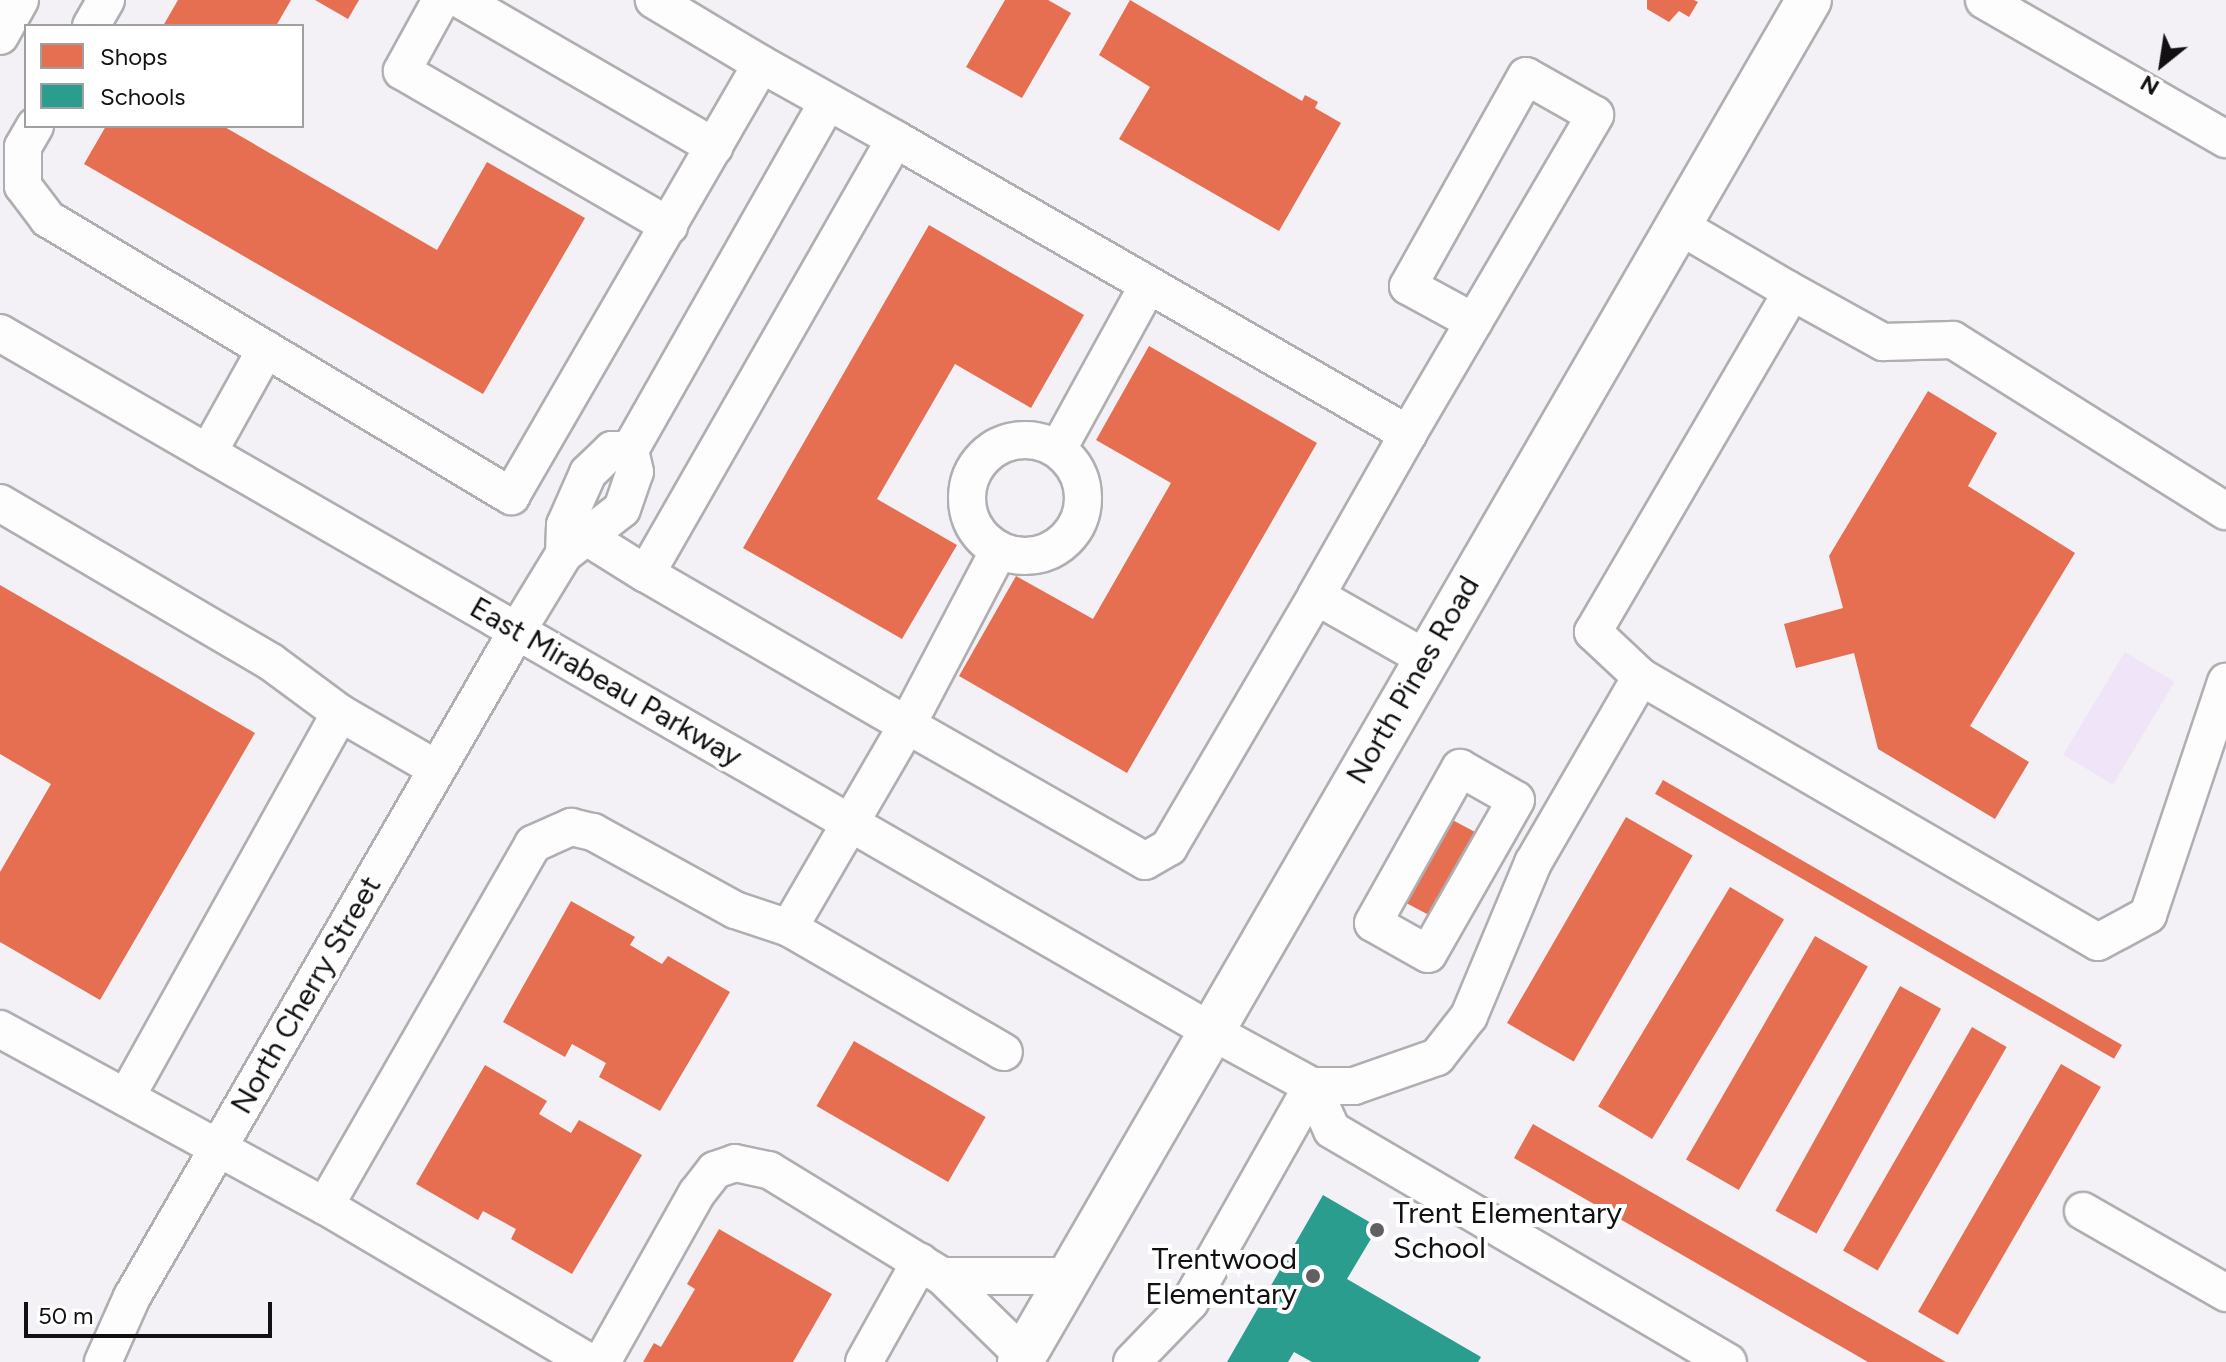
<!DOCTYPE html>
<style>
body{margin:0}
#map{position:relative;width:2226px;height:1362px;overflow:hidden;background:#f3f1f5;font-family:Figtree,sans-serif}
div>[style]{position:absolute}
.green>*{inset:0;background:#f0e5f8;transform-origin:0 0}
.shops>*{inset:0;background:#e76f51;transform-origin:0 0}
.schools>*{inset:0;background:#2a9d8f}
.roads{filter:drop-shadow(2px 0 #b0aeb1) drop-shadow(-2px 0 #b0aeb1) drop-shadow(0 2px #b0aeb1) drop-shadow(0 -2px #b0aeb1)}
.minor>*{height:36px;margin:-18px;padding:0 18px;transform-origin:18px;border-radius:18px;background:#fdfdfe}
.minor>.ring{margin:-18px;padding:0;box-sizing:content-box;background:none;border:36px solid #fdfdfe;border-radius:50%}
.major>*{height:44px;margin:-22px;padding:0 22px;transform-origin:22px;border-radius:22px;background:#fdfdfe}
.dots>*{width:22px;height:22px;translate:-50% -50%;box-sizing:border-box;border:4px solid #fff;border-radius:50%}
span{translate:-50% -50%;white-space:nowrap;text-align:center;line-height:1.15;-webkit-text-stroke:8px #fff;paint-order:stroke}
.street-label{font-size:30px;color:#121013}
.poi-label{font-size:30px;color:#121013}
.left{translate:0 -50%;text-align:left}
.right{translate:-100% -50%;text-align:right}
.legend{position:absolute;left:24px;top:24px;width:280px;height:104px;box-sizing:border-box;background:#fff;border:2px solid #a09fa1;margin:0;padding:10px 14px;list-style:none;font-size:24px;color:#121013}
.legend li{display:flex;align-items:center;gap:16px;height:40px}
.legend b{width:40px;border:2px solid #a09fa1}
.north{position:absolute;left:2122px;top:24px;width:80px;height:80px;-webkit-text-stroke:6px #fff;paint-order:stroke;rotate:210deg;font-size:22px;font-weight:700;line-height:32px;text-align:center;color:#121013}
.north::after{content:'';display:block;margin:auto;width:28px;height:36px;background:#121013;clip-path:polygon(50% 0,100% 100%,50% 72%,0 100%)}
.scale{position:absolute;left:24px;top:1302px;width:248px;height:36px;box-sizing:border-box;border:4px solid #121013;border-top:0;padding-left:10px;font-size:24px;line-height:28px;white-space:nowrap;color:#121013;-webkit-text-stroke:6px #fff;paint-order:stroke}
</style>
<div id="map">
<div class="green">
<i style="left:2125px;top:652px;width:58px;height:120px;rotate:31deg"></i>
</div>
<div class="shops">
<i style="clip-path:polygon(178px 0,291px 0,276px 26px,163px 26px)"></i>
<i style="clip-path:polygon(315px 0,359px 0,348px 19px)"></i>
<i style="clip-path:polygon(1005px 0,1048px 0,1071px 13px,1022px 98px,966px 67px)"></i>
<i style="clip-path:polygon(1130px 0,1302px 101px,1305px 95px,1318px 102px,1315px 108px,1341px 123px,1279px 231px,1119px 139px,1150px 87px,1099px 55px)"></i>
<i style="clip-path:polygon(1647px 0,1694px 0,1698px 2px,1689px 17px,1679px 11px,1669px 22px,1647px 9px)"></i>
<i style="clip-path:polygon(106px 126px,223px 126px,437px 250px,487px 162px,585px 218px,483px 394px,84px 164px)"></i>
<i style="clip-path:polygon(929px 225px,1084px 315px,1031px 408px,955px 364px,877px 499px,957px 545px,902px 639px,743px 548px)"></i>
<i style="clip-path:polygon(1149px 346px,1317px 443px,1127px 773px,959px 676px,1016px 576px,1093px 619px,1171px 483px,1096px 440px)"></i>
<i style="clip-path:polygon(1928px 391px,1997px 433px,1968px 486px,2075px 553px,1970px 726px,2029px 762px,1995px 819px,1878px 749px,1854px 653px,1796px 668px,1784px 624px,1843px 608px,1829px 556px)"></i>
<i style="clip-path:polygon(0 585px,255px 733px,100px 1000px,0 942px,0 872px,51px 784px,0 754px)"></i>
<i style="left:1663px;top:780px;width:530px;height:16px;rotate:30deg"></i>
<i style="left:1445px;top:816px;width:42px;height:95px;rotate:28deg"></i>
<i style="left:1626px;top:817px;width:77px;height:238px;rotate:30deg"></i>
<i style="left:1730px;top:887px;width:63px;height:256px;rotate:31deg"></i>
<i style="clip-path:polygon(571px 901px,635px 937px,630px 945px,662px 964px,668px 956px,730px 992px,660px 1111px,599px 1077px,606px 1063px,572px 1044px,565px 1057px,503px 1022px)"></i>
<i style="left:1815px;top:936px;width:61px;height:258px;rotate:30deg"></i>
<i style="left:1900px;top:986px;width:47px;height:257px;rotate:29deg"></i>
<i style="left:1972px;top:1027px;width:40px;height:258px;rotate:30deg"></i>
<i style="left:854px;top:1041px;width:152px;height:75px;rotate:30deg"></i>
<i style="left:2061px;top:1064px;width:46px;height:286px;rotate:30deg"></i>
<i style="clip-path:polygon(485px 1065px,547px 1101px,539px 1114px,571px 1133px,579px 1120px,642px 1155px,572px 1274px,511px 1239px,516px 1229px,483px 1211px,478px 1220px,416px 1184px)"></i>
<i style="clip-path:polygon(1533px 1124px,1946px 1362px,1868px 1362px,1514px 1158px)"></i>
<i style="clip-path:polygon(719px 1229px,832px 1294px,793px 1362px,643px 1362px,654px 1343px,661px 1347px,695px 1289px,687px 1284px)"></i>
</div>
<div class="schools">
<i style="clip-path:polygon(1323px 1195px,1378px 1227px,1347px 1279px,1481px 1357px,1478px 1362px,1312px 1362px,1294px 1352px,1288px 1362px,1227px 1362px)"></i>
</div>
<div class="roads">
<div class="minor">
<i style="left:441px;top:0;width:81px;rotate:118.8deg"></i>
<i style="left:402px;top:71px;width:309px;rotate:30.1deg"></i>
<i style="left:461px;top:0;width:293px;rotate:30.1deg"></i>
<i style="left:1984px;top:0;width:279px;rotate:29.9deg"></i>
<i style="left:91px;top:26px;width:30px;rotate:-60deg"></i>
<i style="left:0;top:36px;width:41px;rotate:-60.9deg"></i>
<i style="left:761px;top:64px;width:154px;rotate:29.2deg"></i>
<i style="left:35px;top:126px;width:24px;rotate:120deg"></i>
<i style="left:23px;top:147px;width:39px;rotate:90deg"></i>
<i style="left:23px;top:186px;width:41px;rotate:52.9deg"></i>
<i style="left:48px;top:219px;width:540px;rotate:30.89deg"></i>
<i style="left:511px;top:496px;width:499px;rotate:-59.9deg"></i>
<i style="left:761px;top:64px;width:125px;rotate:-149.1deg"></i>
<i style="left:1787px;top:289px;width:110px;rotate:28.9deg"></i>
<i style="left:1883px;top:342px;width:70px;rotate:-1.6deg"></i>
<i style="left:1953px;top:340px;width:322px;rotate:32.1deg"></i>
<i style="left:0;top:333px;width:1398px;rotate:29.96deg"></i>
<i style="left:1211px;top:1031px;width:115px;rotate:28.6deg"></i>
<i style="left:1312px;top:1086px;width:42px"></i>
<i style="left:1354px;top:1086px;width:88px;rotate:-19.3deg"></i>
<i style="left:1437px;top:1057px;width:52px;rotate:-52deg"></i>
<i style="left:1469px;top:1016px;width:166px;rotate:-67.3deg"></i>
<i style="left:1533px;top:863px;width:215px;rotate:-59.9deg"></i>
<i style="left:1641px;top:677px;width:66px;rotate:-136.8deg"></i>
<i style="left:1593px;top:632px;width:387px;rotate:-59.7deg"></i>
<i style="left:1788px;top:298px;width:9px;rotate:-96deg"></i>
<i style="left:1787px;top:289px;width:126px;rotate:-149.6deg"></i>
<i style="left:1408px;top:434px;width:370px;rotate:-59.6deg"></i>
<i style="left:1595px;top:115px;width:79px;rotate:-150.5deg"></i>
<i style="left:1526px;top:76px;width:241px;rotate:119.3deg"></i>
<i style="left:1408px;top:286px;width:75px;rotate:28.6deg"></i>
<i class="ring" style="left:967px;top:440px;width:80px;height:80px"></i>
<i style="left:1058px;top:449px;width:187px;rotate:-61.2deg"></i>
<i style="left:208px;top:453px;width:119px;rotate:-60.9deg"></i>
<i style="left:0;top:503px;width:314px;rotate:30.4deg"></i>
<i style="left:271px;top:662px;width:86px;rotate:36.5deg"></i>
<i style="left:340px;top:713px;width:440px;rotate:119.1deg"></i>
<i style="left:590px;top:539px;width:66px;rotate:32deg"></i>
<i style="left:999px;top:550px;width:198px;rotate:117.7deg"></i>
<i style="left:907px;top:725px;width:274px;rotate:29.7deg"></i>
<i style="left:1145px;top:861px;width:28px;rotate:-30deg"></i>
<i style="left:1169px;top:847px;width:291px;rotate:-59.6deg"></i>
<i style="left:564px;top:554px;width:29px;rotate:-88deg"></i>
<i style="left:565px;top:525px;width:57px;rotate:-66.1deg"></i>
<i style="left:588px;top:473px;width:33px;rotate:-44deg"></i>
<i style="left:612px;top:450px;width:18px"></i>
<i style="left:1641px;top:677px;width:528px;rotate:30.11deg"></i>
<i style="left:2098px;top:942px;width:57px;rotate:-28.4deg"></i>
<i style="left:2148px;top:915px;width:246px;rotate:-71.5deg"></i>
<i style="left:340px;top:713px;width:112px;rotate:30deg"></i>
<i style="left:1460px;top:768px;width:64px;rotate:29.7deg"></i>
<i style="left:1516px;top:800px;width:177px;rotate:119.7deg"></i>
<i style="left:1428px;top:954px;width:63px;rotate:-150.6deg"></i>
<i style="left:1373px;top:923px;width:178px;rotate:-60.7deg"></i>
<i style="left:789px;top:928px;width:248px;rotate:30deg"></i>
<i style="left:0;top:1029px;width:370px;rotate:28.6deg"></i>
<i style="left:1312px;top:1086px;width:48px;rotate:65.6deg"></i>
<i style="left:1332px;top:1130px;width:459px;rotate:30.4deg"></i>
<i style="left:2083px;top:1211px;width:165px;rotate:29.8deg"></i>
<i style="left:1024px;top:1356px;width:115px;rotate:-135.7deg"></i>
<i style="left:942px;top:1276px;width:128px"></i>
<i style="left:103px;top:1362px;width:71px;rotate:-66deg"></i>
<i style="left:132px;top:1297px;width:769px;rotate:-59.97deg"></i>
<i style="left:517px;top:631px;width:90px;rotate:-58.6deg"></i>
<i style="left:564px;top:554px;width:73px;rotate:-37.8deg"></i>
<i style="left:622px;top:509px;width:39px;rotate:-71deg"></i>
<i style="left:635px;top:472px;width:23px;rotate:-103deg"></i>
<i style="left:630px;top:450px;width:399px;rotate:-60.4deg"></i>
<i style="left:589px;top:1362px;width:307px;rotate:-149.4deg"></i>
<i style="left:325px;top:1206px;width:418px;rotate:-60.1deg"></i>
<i style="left:533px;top:844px;width:42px;rotate:-24.1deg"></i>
<i style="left:571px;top:827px;width:23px;rotate:13deg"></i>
<i style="left:593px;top:832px;width:162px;rotate:28.8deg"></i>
<i style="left:735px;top:910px;width:57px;rotate:18.4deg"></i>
<i style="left:789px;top:928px;width:235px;rotate:-59.8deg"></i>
<i style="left:907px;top:725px;width:302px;rotate:-149.9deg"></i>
<i style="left:646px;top:574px;width:501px;rotate:-60.21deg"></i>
<i style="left:895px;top:139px;width:592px;rotate:29.9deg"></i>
<i style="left:1408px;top:434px;width:186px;rotate:119.6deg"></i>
<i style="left:1316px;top:596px;width:125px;rotate:29.6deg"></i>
<i style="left:602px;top:1362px;width:194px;rotate:-60.7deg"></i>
<i style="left:697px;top:1193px;width:29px;rotate:-52deg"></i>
<i style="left:715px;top:1170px;width:21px;rotate:-19deg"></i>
<i style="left:735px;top:1163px;width:35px;rotate:12deg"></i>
<i style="left:769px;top:1170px;width:203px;rotate:31.5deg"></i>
<i style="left:864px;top:1362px;width:115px;rotate:-60.8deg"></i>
<i style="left:1132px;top:1362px;width:83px;rotate:-46deg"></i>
<i style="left:1190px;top:1302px;width:248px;rotate:-60.5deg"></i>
</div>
<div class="major">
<i style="left:1020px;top:1362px;width:1574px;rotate:-59.92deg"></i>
</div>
</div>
<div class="dots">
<i style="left:1377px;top:1230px;background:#615f62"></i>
<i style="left:1313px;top:1276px;background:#615f62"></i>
</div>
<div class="street-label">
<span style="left:1413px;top:680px;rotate:-60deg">North Pines Road</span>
<span style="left:606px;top:682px;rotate:30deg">East Mirabeau Parkway</span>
<span style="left:306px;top:995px;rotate:-60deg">North Cherry Street</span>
</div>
<div class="poi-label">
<span class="left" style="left:1393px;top:1230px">Trent Elementary<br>School</span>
<span class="right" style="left:1297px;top:1276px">Trentwood<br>Elementary</span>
</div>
<ul class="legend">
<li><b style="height:22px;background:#e76f51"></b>Shops</li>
<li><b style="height:22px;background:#2a9d8f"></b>Schools</li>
</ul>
<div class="north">N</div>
<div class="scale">50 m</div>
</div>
